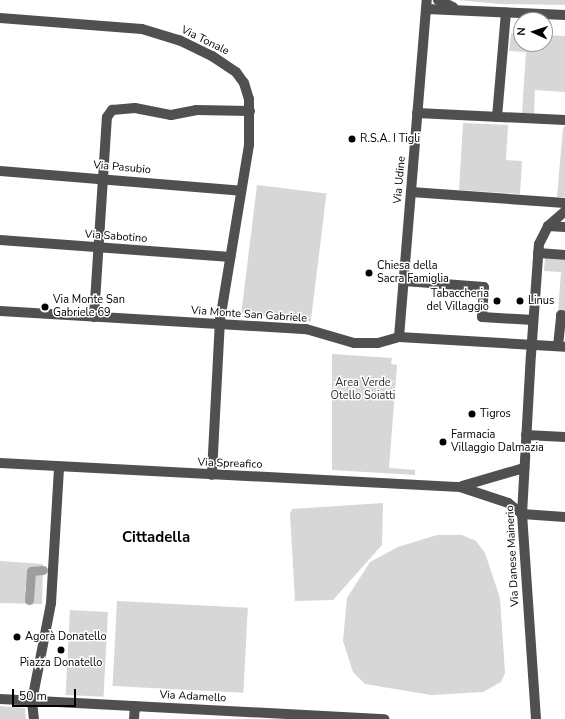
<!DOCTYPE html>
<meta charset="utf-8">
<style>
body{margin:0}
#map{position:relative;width:565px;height:719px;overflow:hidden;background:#fff;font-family:"Nunito Sans",sans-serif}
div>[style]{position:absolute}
.green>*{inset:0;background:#d7d7d7;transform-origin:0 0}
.canal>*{height:9px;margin:-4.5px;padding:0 4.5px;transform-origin:4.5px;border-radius:4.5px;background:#9e9e9e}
.minor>*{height:10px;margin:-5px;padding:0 5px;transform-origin:5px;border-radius:5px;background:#505050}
.dots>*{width:11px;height:11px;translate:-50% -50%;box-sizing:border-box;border:2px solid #fff;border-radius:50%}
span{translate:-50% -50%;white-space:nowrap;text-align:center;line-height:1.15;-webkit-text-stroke:3px #fff;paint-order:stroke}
.street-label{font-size:11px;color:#000}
.poi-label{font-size:11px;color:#000}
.left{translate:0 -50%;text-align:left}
.right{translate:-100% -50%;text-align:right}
.park-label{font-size:11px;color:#2e2e2e}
.district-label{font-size:15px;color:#000;font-weight:700}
.north{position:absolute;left:513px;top:12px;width:40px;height:40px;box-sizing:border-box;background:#fff;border:1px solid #999;border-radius:50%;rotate:273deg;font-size:11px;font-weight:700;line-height:16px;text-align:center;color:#000}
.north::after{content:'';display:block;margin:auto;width:14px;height:18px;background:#000;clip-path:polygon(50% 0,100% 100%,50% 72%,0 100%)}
.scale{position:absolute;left:12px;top:689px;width:64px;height:18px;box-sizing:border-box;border:2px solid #000;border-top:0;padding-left:5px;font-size:12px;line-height:14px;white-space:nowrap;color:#000;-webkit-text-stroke:3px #fff;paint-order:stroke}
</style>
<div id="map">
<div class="green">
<i style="clip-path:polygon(457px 0,565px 0,565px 5px,500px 4px)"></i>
<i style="clip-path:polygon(511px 33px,521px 34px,521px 44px,545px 44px,545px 35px,565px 36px,565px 92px,535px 90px,534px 114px,522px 113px,526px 52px,509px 51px)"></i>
<i style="clip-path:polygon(463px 123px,508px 125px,506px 160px,522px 161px,520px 194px,459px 190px)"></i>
<i style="clip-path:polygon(563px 127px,565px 127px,565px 197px,557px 197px)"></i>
<i style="left:257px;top:185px;width:70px;height:129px;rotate:7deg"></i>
<i style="clip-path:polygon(545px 258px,565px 259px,565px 313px,558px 313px,561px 272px,544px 271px)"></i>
<i style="clip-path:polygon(332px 354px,392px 358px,391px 364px,397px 365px,389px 468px,415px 470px,415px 475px,332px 470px)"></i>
<i style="clip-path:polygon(383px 503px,382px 545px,333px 600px,295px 601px,290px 513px,292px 509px)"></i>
<i style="clip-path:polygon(437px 535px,462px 535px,476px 541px,485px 553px,500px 598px,505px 673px,501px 682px,483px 692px,431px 695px,365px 684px,353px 672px,343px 641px,347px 598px,370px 562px,398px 547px)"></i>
<i style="clip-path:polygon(0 561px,43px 564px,43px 567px,29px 568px,25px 591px,32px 591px,33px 573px,43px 572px,42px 604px,0 603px)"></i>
<i style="left:117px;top:601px;width:131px;height:85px;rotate:3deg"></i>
<i style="left:70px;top:610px;width:38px;height:85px;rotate:3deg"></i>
<i style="clip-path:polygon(0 706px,25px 708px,26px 719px,0 719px)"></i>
</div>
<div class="canal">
<i style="left:29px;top:600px;width:29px;rotate:-86deg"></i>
<i style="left:31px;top:571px;width:12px;rotate:-5deg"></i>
</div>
<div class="minor">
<i style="left:438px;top:0;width:17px;rotate:25deg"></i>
<i style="left:427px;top:9px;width:138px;rotate:2.5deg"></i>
<i style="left:0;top:18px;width:142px;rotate:4.4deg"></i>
<i style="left:142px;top:29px;width:39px;rotate:17deg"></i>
<i style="left:179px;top:40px;width:37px;rotate:26deg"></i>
<i style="left:212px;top:56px;width:29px;rotate:34deg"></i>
<i style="left:236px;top:72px;width:14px;rotate:54deg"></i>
<i style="left:244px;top:83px;width:17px;rotate:73deg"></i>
<i style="left:249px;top:99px;width:46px;rotate:90deg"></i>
<i style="left:249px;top:145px;width:177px;rotate:99.4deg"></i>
<i style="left:220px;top:320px;width:155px;rotate:93deg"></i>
<i style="left:417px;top:113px;width:148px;rotate:2.7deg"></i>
<i style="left:497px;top:117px;width:105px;rotate:-85.1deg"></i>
<i style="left:0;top:171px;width:242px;rotate:4.7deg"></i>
<i style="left:411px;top:192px;width:154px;rotate:4.1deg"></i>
<i style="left:548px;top:226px;width:17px;rotate:3deg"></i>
<i style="left:0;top:240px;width:231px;rotate:4.2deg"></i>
<i style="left:538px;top:253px;width:27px;rotate:4deg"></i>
<i style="left:404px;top:281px;width:80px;rotate:4.3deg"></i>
<i style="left:484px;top:287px;width:30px;rotate:94deg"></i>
<i style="left:482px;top:317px;width:51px;rotate:3.4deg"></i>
<i style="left:0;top:311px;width:307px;rotate:3.4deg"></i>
<i style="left:306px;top:329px;width:50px;rotate:16.3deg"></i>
<i style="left:354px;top:343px;width:24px"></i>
<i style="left:378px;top:343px;width:22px;rotate:-16deg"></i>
<i style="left:399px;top:337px;width:166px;rotate:3.4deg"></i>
<i style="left:94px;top:317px;width:200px;rotate:-86.3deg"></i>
<i style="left:107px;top:117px;width:9px;rotate:-54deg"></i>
<i style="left:112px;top:110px;width:23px;rotate:-5deg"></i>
<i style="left:135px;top:108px;width:37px;rotate:11deg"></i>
<i style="left:171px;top:115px;width:25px;rotate:-11deg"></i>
<i style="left:196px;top:110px;width:54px;rotate:1.1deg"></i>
<i style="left:399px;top:337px;width:338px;rotate:-85.3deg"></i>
<i style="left:558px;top:346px;width:31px;rotate:-84deg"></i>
<i style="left:561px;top:315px;width:4px;rotate:14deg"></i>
<i style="left:526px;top:435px;width:39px;rotate:3deg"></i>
<i style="left:0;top:463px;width:461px;rotate:3deg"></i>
<i style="left:460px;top:487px;width:51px;rotate:18.4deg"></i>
<i style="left:508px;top:503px;width:18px;rotate:38deg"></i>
<i style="left:462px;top:486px;width:65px;rotate:-16.2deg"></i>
<i style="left:522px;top:514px;width:43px;rotate:4deg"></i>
<i style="left:0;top:699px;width:385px;rotate:3deg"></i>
<i style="left:32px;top:701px;width:100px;rotate:-79deg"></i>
<i style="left:51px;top:603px;width:136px;rotate:-86.6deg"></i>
<i style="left:32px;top:701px;width:18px;rotate:84deg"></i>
<i style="left:134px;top:719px;width:13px;rotate:-86deg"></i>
<i style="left:536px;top:719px;width:205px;rotate:-93.9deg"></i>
<i style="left:522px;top:514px;width:159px;rotate:-86.8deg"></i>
<i style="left:531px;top:355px;width:111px;rotate:-85.9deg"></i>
<i style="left:539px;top:244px;width:20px;rotate:-63deg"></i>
<i style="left:548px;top:226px;width:23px;rotate:-41deg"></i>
</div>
<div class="dots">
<i style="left:352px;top:139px;background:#000"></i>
<i style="left:369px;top:273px;background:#000"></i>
<i style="left:497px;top:301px;background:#000"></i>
<i style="left:520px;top:301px;background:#000"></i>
<i style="left:45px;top:307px;background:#000"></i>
<i style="left:472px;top:414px;background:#000"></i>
<i style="left:443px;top:442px;background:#000"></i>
<i style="left:17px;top:637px;background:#000"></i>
<i style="left:61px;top:650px;background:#000"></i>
</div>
<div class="street-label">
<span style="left:205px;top:41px;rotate:26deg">Via Tonale</span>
<span style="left:122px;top:168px;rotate:5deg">Via Pasubio</span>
<span style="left:400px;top:180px;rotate:-85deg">Via Udine</span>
<span style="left:116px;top:237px;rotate:4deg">Via Sabotino</span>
<span style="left:249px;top:315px;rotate:4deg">Via Monte San Gabriele</span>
<span style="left:230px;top:464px;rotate:2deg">Via Spreafico</span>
<span style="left:513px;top:556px;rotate:-93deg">Via Danese Mainerio</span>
<span style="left:193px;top:697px;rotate:3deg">Via Adamello</span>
</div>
<div class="poi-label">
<span class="left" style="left:360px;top:139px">R.S.A. I Tigli</span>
<span class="left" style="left:377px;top:273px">Chiesa della<br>Sacra Famiglia</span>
<span class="right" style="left:489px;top:301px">Tabaccheria<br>del Villaggio</span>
<span class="left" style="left:53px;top:307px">Via Monte San<br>Gabriele 69</span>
<span class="left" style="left:528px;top:301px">Linus</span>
<span class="left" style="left:480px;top:414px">Tigros</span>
<span class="left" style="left:451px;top:442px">Farmacia<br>Villaggio Dalmazia</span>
<span class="left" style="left:25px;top:637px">Agorà Donatello</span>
<span style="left:61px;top:663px">Piazza Donatello</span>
</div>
<div class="park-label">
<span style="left:363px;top:390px">Area Verde<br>Otello Soiatti</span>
</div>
<div class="district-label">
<span style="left:156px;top:538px">Cittadella</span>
</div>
<div class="north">N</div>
<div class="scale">50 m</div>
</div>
